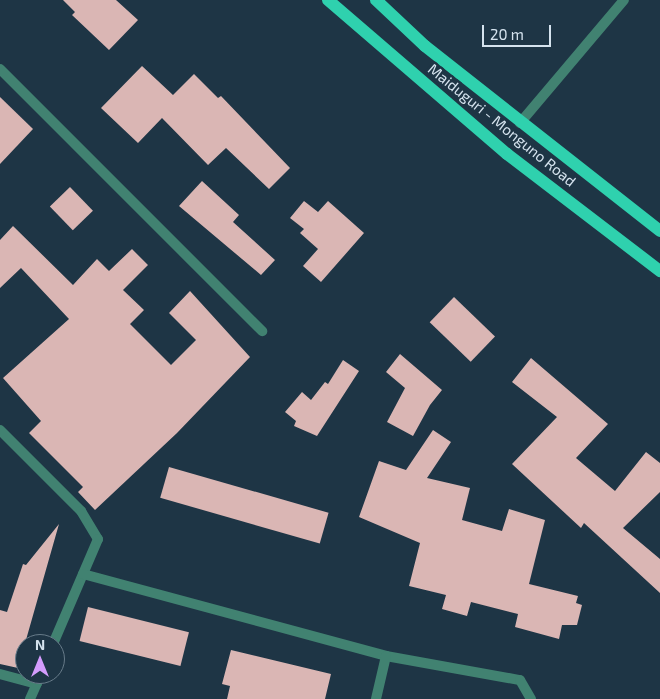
<!DOCTYPE html>
<style>
body{margin:0}
#map{position:relative;width:660px;height:699px;overflow:hidden;background:#1e3545;font-family:"Exo 2",sans-serif}
div>[style]{position:absolute}
.building>*{inset:0;background:#dab6b4;transform-origin:0 0}
.minor>*{height:10px;margin:-5px;padding:0 5px;transform-origin:5px;border-radius:5px;background:#418271}
.primary>*{height:12px;margin:-6px;padding:0 6px;transform-origin:6px;border-radius:6px;background:#2fd1ae}
span{translate:-50% -50%;white-space:nowrap;text-align:center;line-height:1.15;-webkit-text-stroke:5px #1e3545;paint-order:stroke}
.street-label{font-size:15px;color:#d5e3ee}
.north{position:absolute;left:15px;top:634px;width:50px;height:50px;box-sizing:border-box;background:#1e3545;border:1px solid #677b89;border-radius:50%;rotate:0deg;font-size:14px;font-weight:700;line-height:20px;text-align:center;color:#d5e3ee}
.north::after{content:'';display:block;margin:auto;width:18px;height:22px;background:#d39cfc;clip-path:polygon(50% 0,100% 100%,50% 72%,0 100%)}
.scale{position:absolute;left:482px;top:25px;width:69px;height:22px;box-sizing:border-box;border:2px solid #d5e3ee;border-top:0;padding-left:6px;font-size:15px;line-height:18px;white-space:nowrap;color:#d5e3ee;-webkit-text-stroke:4px #1e3545;paint-order:stroke}
</style>
<div id="map">
<div class="building">
<i style="clip-path:polygon(63px 0,116px 0,138px 20px,109px 50px,72px 15px,75px 12px)"></i>
<i style="clip-path:polygon(142px 66px,173px 95px,194px 74px,218px 98px,221px 96px,290px 168px,269px 189px,226px 148px,208px 165px,162px 118px,138px 143px,101px 108px)"></i>
<i style="clip-path:polygon(0 97px,33px 129px,0 164px)"></i>
<i style="clip-path:polygon(202px 181px,239px 215px,233px 222px,275px 260px,261px 275px,179px 206px)"></i>
<i style="left:70px;top:187px;width:33px;height:28px;rotate:46deg"></i>
<i style="clip-path:polygon(304px 201px,318px 212px,328px 201px,364px 233px,321px 282px,303px 266px,318px 249px,300px 233px,304px 229px,290px 218px)"></i>
<i style="clip-path:polygon(13px 226px,73px 285px,97px 259px,109px 271px,132px 249px,148px 265px,123px 290px,144px 310px,130px 324px,171px 365px,196px 340px,169px 313px,190px 291px,250px 357px,177px 433px,95px 510px,78px 492px,83px 487px,29px 433px,41px 421px,3px 378px,69px 319px,21px 268px,0 288px,0 240px)"></i>
<i style="left:454px;top:297px;width:57px;height:35px;rotate:44deg"></i>
<i style="clip-path:polygon(400px 354px,442px 390px,430px 405px,413px 436px,387px 422px,405px 388px,386px 372px)"></i>
<i style="clip-path:polygon(531px 358px,608px 424px,576px 458px,615px 491px,646px 452px,660px 463px,660px 492px,623px 528px,660px 559px,660px 593px,584px 523px,581px 528px,512px 464px,557px 417px,512px 382px)"></i>
<i style="clip-path:polygon(343px 360px,359px 371px,317px 436px,294px 426px,296px 421px,285px 412px,302px 392px,311px 400px,325px 382px,328px 384px)"></i>
<i style="clip-path:polygon(433px 430px,451px 442px,427px 478px,470px 488px,462px 520px,502px 531px,509px 509px,545px 520px,529px 584px,578px 596px,576px 603px,582px 605px,577px 625px,562px 625px,559px 639px,515px 627px,518px 614px,471px 602px,467px 616px,442px 609px,446px 595px,409px 586px,420px 543px,359px 517px,379px 461px,406px 470px)"></i>
<i style="left:169px;top:467px;width:166px;height:32px;rotate:16deg"></i>
<i style="clip-path:polygon(59px 524px,18px 668px,0 664px,0 610px,7px 612px,23px 564px,26px 565px)"></i>
<i style="left:88px;top:607px;width:104px;height:35px;rotate:14deg"></i>
<i style="clip-path:polygon(231px 650px,331px 674px,325px 699px,227px 699px,230px 686px,222px 684px)"></i>
</div>
<div class="minor">
<i style="left:0;top:69px;width:371px;rotate:45deg"></i>
<i style="left:520px;top:123px;width:161px;rotate:-49.8deg"></i>
<i style="left:0;top:430px;width:115px;rotate:45deg"></i>
<i style="left:81px;top:511px;width:33px;rotate:59deg"></i>
<i style="left:98px;top:539px;width:114px;rotate:113.2deg"></i>
<i style="left:83px;top:574px;width:314px;rotate:15.1deg"></i>
<i style="left:386px;top:656px;width:136px;rotate:10.2deg"></i>
<i style="left:520px;top:680px;width:22px;rotate:60deg"></i>
<i style="left:0;top:674px;width:38px;rotate:15deg"></i>
<i style="left:30px;top:699px;width:27px;rotate:-66deg"></i>
<i style="left:376px;top:699px;width:44px;rotate:-76.9deg"></i>
</div>
<div class="primary">
<i style="left:328px;top:0;width:236px;rotate:40.7deg"></i>
<i style="left:507px;top:154px;width:193px;rotate:37.4deg"></i>
<i style="left:376px;top:0;width:67px;rotate:43.2deg"></i>
<i style="left:425px;top:46px;width:299px;rotate:38.2deg"></i>
</div>
<div class="street-label">
<span style="left:502px;top:125px;rotate:39deg">Maiduguri - Monguno Road</span>
</div>
<div class="north">N</div>
<div class="scale">20 m</div>
</div>
